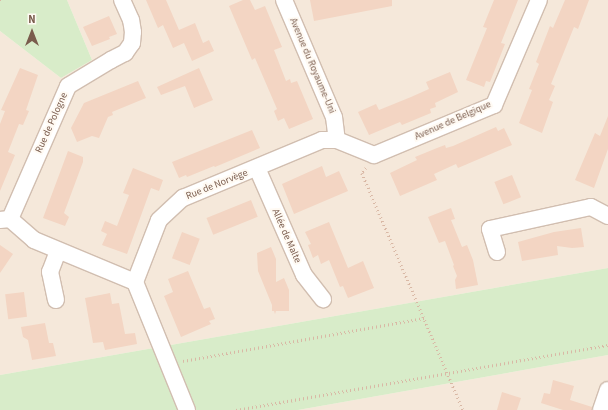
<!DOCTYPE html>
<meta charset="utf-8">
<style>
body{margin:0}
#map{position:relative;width:608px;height:410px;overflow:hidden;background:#fdf6ec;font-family:"Source Sans 3",sans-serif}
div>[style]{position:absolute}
.residential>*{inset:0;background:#f5e8da}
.green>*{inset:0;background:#d8ecc9}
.building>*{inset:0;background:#f3d5c3;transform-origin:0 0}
.path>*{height:2.5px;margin-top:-1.25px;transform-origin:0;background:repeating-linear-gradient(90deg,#d9b8a5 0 1px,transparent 0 4px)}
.roads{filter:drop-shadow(1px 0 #d1beb0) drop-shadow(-1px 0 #d1beb0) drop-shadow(0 1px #d1beb0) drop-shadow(0 -1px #d1beb0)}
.street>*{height:16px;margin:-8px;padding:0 8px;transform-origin:8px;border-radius:8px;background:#fff}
span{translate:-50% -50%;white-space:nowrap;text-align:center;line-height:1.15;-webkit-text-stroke:4px #fffaf3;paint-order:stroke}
.street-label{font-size:10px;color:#7a5c4d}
.north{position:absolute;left:12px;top:12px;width:40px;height:40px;-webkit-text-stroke:3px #fffaf3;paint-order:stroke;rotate:0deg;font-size:11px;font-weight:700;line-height:16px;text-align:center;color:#7a5c4d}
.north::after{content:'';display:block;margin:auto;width:14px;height:18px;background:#7a5c4d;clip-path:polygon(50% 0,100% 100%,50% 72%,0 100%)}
</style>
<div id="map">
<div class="residential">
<i style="clip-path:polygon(67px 0,608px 0,608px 268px,0 375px,0 31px,61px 78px,92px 60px)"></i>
<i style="clip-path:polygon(608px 355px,608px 410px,298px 410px)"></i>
</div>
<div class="green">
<i style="clip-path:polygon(0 0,67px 0,92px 60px,61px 78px,0 31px)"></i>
<i style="clip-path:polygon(608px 268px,608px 355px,298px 410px,0 410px,0 375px)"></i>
</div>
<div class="building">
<i style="clip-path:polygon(146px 0,166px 0,179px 30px,195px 23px,203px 43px,209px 40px,214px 51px,192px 61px,184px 43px,173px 48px,163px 25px,158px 28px)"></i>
<i style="clip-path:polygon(243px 0,250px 0,255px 10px,265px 6px,282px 47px,274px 50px,286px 81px,290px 79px,291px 83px,297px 81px,313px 119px,289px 129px,284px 118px,278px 121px,274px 111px,277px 109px,255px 58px,252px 60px,229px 6px)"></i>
<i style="clip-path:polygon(310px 0,392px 0,392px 6px,314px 21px)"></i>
<i style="clip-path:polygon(494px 0,518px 0,501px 43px,505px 44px,490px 82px,486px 81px,484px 87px,466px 80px,487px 28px,483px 27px)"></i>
<i style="clip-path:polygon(565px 0,589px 0,578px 29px,574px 27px,551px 84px,555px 86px,549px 100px,553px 102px,542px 133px,519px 123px,532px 90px,529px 89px,539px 64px,536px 62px,550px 26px,553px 28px)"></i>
<i style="clip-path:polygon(109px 16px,117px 34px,109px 37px,110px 39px,92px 46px,83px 27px)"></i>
<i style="clip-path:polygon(20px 68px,38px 75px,26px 110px,29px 111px,23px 125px,19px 124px,8px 152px,15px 155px,0 191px,0 124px,5px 111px,1px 110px)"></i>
<i style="clip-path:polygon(199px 68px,213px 100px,194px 108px,185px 86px,161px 95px,157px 87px)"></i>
<i style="clip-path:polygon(450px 72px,458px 92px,435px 103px,436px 107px,430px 109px,431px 113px,402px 125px,400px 122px,369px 135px,358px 112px,376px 104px,379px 110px,411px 97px,429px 89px,426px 82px)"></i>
<i style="clip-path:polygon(138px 81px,146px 98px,112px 112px,113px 115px,108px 117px,99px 138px,92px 136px,77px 142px,71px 128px,84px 103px)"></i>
<i style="clip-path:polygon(608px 116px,608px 149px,594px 188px,575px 180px,595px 133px,600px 136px)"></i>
<i style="clip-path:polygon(496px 127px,498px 131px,504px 128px,512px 145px,458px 168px,456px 164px,434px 174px,437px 180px,400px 196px,390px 173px,417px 160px,415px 157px,437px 148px,445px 145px,446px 148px,453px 146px)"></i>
<i style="clip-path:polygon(252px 130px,260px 148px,215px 167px,214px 166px,187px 177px,186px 175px,179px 178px,172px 162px)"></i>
<i style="clip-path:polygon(68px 151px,83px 157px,83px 162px,64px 213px,69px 217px,65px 226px,43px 218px)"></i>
<i style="clip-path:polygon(322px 166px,326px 177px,339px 171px,348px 191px,294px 214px,282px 184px)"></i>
<i style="clip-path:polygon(133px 168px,163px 180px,159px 191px,151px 188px,127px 254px,102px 245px,107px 234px,101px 231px,105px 221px,117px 226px,129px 195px,123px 193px)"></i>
<i style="left:512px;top:175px;width:24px;height:19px;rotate:68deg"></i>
<i style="left:251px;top:200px;width:18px;height:48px;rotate:68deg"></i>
<i style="clip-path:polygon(451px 208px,455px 219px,451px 220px,462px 247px,467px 245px,473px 260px,478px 285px,456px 289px,455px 280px,457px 276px,453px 266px,454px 265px,445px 241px,439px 243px,428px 217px)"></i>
<i style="clip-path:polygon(329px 222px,348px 268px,363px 261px,374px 288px,348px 298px,343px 286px,340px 287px,329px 260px,321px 264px,318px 255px,313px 258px,308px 245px,311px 244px,305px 232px)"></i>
<i style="clip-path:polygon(581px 228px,584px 247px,572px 248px,557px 246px,558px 255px,522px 261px,518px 242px,554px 232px)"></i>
<i style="left:182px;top:232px;width:19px;height:28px;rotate:21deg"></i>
<i style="clip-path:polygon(0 245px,13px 254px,0 273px)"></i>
<i style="clip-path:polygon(271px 247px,276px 259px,276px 282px,284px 278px,289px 290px,289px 311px,276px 311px,275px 314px,274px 311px,272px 311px,272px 305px,258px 271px,257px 253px)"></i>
<i style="clip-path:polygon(188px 271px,204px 309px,210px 307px,215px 319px,209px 321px,211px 324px,181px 337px,164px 296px,173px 292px,168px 279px)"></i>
<i style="left:24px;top:292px;width:25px;height:19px;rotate:83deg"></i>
<i style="clip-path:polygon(110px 293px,112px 304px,119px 303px,125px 334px,135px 333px,137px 344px,105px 350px,103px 342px,93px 343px,85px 298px)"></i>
<i style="clip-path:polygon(45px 323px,49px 343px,53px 343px,56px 356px,32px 360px,28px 340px,23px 337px,21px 327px)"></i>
<i style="clip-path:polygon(553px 380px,574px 386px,570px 400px,592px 407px,592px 410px,563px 410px,541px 403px,544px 393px,550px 394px)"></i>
<i style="clip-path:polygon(502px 392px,521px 398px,517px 410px,497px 410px)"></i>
</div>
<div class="path">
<i style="left:0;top:0;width:1px"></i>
<i style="left:366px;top:168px;width:6px;rotate:129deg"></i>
<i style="left:362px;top:173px;width:258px;rotate:66.9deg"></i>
<i style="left:183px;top:361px;width:245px;rotate:-10.1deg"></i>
<i style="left:236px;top:410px;width:378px;rotate:-9.9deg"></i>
</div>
<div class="roads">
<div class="street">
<i style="left:284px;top:0;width:127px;rotate:66.9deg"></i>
<i style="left:334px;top:117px;width:23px;rotate:83deg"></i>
<i style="left:337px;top:140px;width:40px;rotate:22deg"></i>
<i style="left:374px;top:155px;width:130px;rotate:-22.6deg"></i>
<i style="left:494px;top:105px;width:114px;rotate:-66.8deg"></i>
<i style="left:257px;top:168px;width:117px;rotate:66.3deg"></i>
<i style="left:304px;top:275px;width:31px;rotate:52deg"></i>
<i style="left:10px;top:219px;width:32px;rotate:41deg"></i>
<i style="left:34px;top:240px;width:109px;rotate:22.6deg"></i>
<i style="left:0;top:220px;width:10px;rotate:-6deg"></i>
<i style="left:10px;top:219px;width:145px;rotate:-66.4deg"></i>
<i style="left:68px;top:86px;width:50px;rotate:-31.2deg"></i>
<i style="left:111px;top:60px;width:16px;rotate:-27deg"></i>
<i style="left:125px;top:53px;width:12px;rotate:-55deg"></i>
<i style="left:132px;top:43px;width:11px;rotate:-85deg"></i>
<i style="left:133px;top:32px;width:12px;rotate:-99deg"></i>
<i style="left:131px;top:20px;width:22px;rotate:-114deg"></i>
<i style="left:497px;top:252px;width:24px;rotate:-107deg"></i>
<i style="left:490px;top:229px;width:103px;rotate:-12.3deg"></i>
<i style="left:591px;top:207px;width:19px;rotate:28deg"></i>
<i style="left:56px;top:300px;width:29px;rotate:-102deg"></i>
<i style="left:50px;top:272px;width:22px;rotate:-69deg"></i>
<i style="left:187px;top:410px;width:138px;rotate:-112.1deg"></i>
<i style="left:135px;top:282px;width:66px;rotate:-68.8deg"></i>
<i style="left:159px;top:220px;width:33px;rotate:-43deg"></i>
<i style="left:183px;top:198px;width:151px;rotate:-22.6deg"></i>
<i style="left:322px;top:140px;width:15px"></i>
<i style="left:601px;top:410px;width:21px;rotate:-71deg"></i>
</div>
</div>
<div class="street-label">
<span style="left:312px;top:66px;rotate:67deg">Avenue du Royaume-Uni</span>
<span style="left:453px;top:121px;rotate:-24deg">Avenue de Belgique</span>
<span style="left:52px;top:123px;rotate:-66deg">Rue de Pologne</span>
<span style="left:217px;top:185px;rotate:-22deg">Rue de Norvège</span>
<span style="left:286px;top:236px;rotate:66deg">Allée de Malte</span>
</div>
<div class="north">N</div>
</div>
